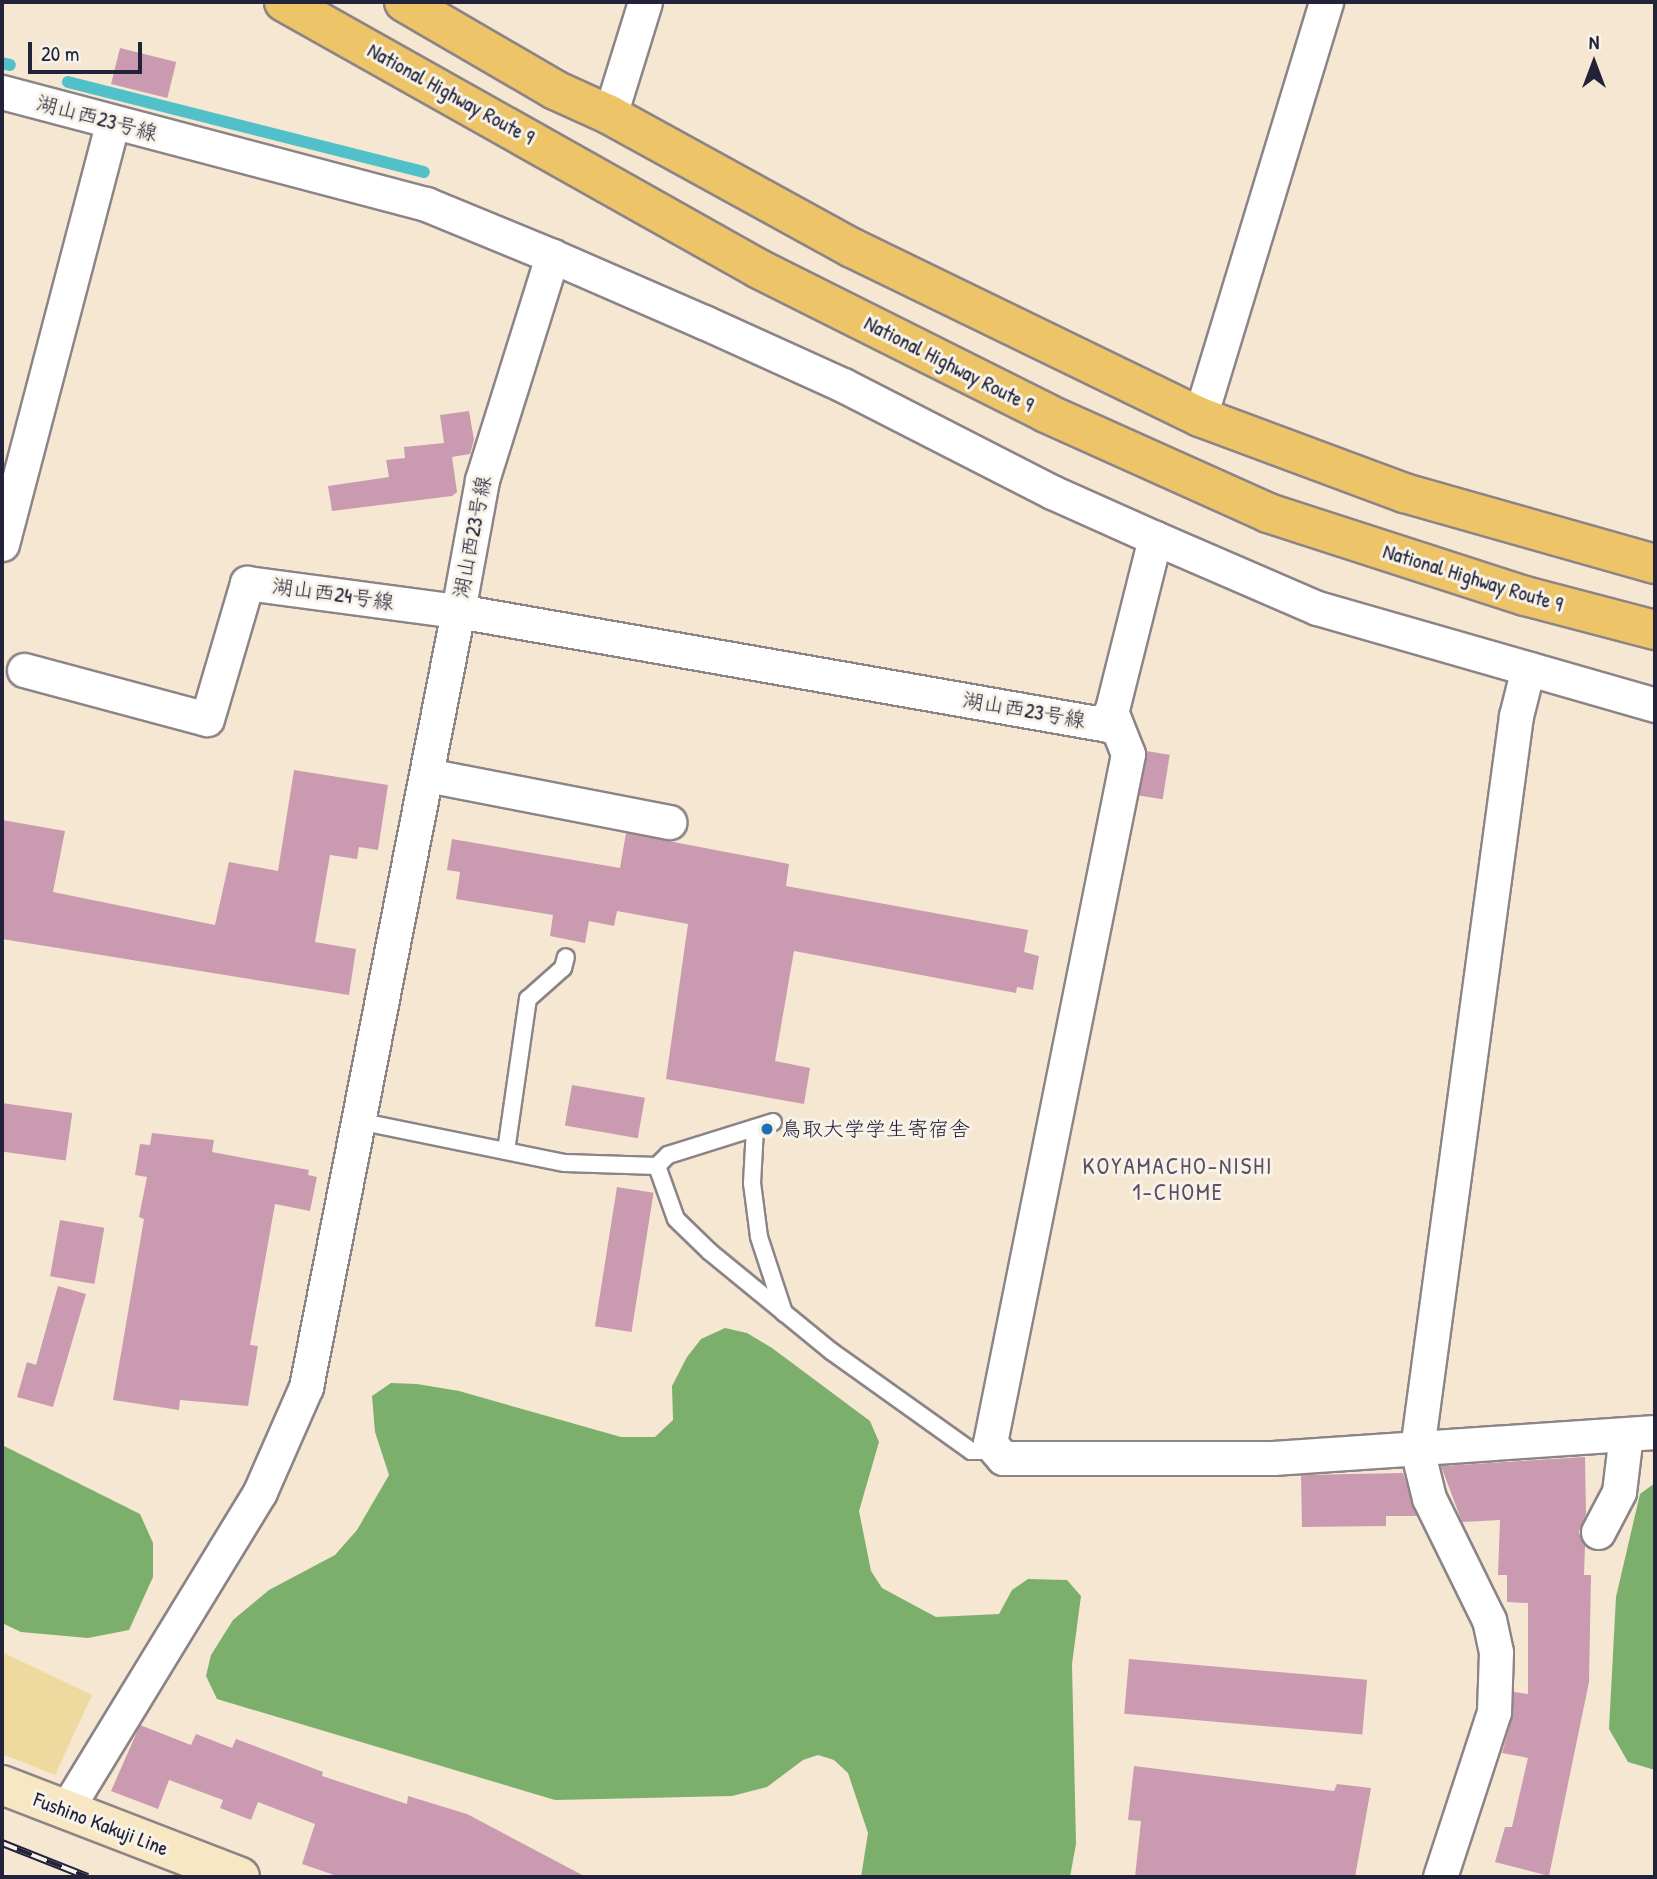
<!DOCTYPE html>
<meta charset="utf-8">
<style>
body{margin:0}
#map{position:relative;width:1657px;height:1879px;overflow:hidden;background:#f6e7d3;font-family:"Patrick Hand","Klee One",sans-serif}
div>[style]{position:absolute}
.forest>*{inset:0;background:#7baf6b}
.sand>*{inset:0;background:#eeda9e}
.stream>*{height:12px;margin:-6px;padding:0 6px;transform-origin:6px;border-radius:6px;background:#52c0c9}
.building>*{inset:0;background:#ca9bb0;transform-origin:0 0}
.roads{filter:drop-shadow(2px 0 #8c8487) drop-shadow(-2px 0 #8c8487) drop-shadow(0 2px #8c8487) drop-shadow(0 -2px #8c8487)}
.service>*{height:16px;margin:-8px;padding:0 8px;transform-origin:8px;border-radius:8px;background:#fff}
.minor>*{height:33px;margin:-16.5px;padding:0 16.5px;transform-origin:16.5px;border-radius:16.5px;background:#fff}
.secondary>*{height:38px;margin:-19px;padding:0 19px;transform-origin:19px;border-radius:19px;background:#f8e7c3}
.trunk>*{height:38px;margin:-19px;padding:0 19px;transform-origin:19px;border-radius:19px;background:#eec469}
.rail>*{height:8px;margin-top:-4px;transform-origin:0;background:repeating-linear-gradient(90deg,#f7f3e8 0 16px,#22223b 0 32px);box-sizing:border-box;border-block:2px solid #22223b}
.dots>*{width:19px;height:19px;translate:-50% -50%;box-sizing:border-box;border:4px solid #f7f3e8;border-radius:50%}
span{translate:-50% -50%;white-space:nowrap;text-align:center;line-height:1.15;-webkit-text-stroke:6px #f7f3e8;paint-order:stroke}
.street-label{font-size:21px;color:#22223b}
.poi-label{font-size:21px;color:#22223b}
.left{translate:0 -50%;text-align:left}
.neighbourhood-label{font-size:23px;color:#5d4c64;letter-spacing:2px}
.frame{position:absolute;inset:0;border:4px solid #22223b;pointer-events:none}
.north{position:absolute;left:1559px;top:28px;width:70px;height:70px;-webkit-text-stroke:5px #f7f3e8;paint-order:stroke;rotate:0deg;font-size:19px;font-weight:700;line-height:28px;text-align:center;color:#22223b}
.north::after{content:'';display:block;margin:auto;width:24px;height:32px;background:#22223b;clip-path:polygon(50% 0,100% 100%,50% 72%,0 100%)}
.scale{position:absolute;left:28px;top:42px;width:114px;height:32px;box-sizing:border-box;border:4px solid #22223b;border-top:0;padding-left:9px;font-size:21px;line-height:24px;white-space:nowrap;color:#22223b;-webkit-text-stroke:5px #f7f3e8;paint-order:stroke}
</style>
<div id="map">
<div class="forest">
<i style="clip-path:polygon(725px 1328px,747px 1333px,772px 1348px,870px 1421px,879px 1442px,859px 1511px,871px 1571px,882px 1588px,936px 1617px,999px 1614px,1012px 1590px,1028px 1579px,1067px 1580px,1081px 1596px,1072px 1664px,1076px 1844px,1070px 1877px,861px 1877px,868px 1833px,848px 1773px,834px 1760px,818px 1755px,803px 1760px,767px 1787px,732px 1796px,555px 1800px,217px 1699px,206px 1676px,211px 1655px,233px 1620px,269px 1590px,335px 1555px,357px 1530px,389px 1475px,375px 1432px,372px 1396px,391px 1383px,417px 1384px,459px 1391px,621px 1437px,655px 1437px,673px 1420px,672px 1386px,687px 1357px,701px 1339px)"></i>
<i style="clip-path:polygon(2px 1445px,140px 1514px,153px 1543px,153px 1577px,129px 1630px,88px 1638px,21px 1632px,2px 1623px)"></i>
<i style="clip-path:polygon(1655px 1483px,1655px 1770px,1628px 1762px,1609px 1729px,1616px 1597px,1640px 1494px)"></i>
</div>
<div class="sand">
<i style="clip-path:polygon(2px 1652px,92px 1695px,55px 1775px,2px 1754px)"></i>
</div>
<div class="stream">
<i style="left:2px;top:63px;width:8px;rotate:14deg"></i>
<i style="left:68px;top:82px;width:367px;rotate:14.2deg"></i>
</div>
<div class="building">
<i style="left:120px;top:48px;width:58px;height:37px;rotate:14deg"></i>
<i style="clip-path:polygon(469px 411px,474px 440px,470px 454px,452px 457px,457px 492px,452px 496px,332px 511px,328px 486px,389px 477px,386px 460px,405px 458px,404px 447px,444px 443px,440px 415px)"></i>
<i style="left:1146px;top:751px;width:24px;height:45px;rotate:9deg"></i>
<i style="clip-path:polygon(294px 770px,388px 785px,378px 850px,359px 847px,357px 859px,330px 855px,315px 942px,356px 949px,349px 995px,2px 939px,2px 820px,65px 831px,53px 892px,215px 925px,229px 862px,278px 871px)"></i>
<i style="clip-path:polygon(626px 833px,789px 864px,786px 886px,1028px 930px,1024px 952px,1039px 956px,1033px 990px,1017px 987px,1016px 993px,794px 951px,775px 1061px,810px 1068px,804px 1104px,666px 1079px,688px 924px,617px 911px,614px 926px,589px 921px,585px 943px,550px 936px,553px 915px,456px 899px,460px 872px,447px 870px,452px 839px,620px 868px)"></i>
<i style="left:572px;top:1085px;width:74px;height:41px;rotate:10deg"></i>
<i style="left:2px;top:1103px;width:71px;height:48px;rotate:8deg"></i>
<i style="clip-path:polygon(152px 1133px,214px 1140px,212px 1152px,309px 1170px,308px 1175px,317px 1177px,310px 1211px,275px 1204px,250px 1345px,258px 1346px,248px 1406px,180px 1400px,179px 1410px,113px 1400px,144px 1219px,139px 1217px,147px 1177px,135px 1175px,140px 1144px,150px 1145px)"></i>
<i style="left:617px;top:1187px;width:37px;height:141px;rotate:9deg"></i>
<i style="left:60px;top:1220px;width:45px;height:57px;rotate:10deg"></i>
<i style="clip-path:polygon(58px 1286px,86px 1294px,53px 1407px,17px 1397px,27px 1362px,36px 1365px)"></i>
<i style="clip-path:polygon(1585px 1457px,1586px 1514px,1579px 1532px,1585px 1545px,1584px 1575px,1591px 1575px,1589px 1682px,1549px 1876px,1495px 1862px,1505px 1827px,1512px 1827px,1528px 1758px,1502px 1753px,1512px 1718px,1514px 1692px,1528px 1694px,1528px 1603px,1507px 1602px,1507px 1575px,1498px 1575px,1500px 1520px,1462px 1522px,1441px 1466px)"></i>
<i style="clip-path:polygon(1403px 1473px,1417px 1516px,1386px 1516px,1386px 1526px,1302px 1527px,1301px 1475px)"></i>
<i style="left:1129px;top:1659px;width:239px;height:55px;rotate:5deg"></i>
<i style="clip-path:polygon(140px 1725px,191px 1745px,196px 1734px,232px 1748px,236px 1739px,323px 1772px,322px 1776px,407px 1804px,408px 1796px,467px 1814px,586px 1877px,340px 1877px,302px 1864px,315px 1824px,258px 1802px,251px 1820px,220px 1808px,223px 1800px,169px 1780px,158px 1809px,111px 1791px)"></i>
<i style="clip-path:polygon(1134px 1766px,1334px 1791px,1337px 1784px,1371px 1788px,1355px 1877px,1135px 1877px,1141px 1821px,1128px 1820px)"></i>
</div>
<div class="roads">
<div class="service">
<i style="left:358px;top:1121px;width:211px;rotate:11.5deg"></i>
<i style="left:565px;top:1163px;width:92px;rotate:1.9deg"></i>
<i style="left:657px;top:1166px;width:16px;rotate:-45deg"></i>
<i style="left:668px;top:1155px;width:110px;rotate:-17.4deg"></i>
<i style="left:755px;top:1128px;width:55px;rotate:93.1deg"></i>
<i style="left:752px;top:1183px;width:54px;rotate:82.6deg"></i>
<i style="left:759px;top:1237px;width:80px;rotate:71.8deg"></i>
<i style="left:506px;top:1151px;width:154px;rotate:-81.8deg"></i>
<i style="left:528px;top:999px;width:47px;rotate:-41.5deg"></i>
<i style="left:563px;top:968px;width:11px;rotate:-75deg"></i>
<i style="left:657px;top:1166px;width:56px;rotate:70.3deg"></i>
<i style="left:676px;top:1219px;width:47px;rotate:44.1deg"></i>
<i style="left:710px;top:1252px;width:156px;rotate:39.3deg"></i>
<i style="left:831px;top:1351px;width:172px;rotate:35.5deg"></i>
<i style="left:971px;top:1451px;width:24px"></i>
</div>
<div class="minor">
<i style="left:2px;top:92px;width:439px;rotate:14.8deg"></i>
<i style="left:426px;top:204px;width:136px;rotate:22.4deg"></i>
<i style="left:552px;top:256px;width:166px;rotate:23.5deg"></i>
<i style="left:704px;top:322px;width:153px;rotate:24.4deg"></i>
<i style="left:843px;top:385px;width:235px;rotate:27.1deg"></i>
<i style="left:1052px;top:492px;width:113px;rotate:24.1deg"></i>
<i style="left:1155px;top:538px;width:193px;rotate:104.1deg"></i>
<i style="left:1108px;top:725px;width:660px;rotate:-170.05deg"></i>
<i style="left:458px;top:611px;width:133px;rotate:-79.6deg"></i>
<i style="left:482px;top:480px;width:235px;rotate:-72.6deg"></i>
<i style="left:610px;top:115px;width:118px;rotate:-72.8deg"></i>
<i style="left:1200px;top:417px;width:434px;rotate:-73.1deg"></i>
<i style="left:1155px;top:538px;width:176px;rotate:23.4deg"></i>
<i style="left:1317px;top:608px;width:352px;rotate:16deg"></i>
<i style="left:2px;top:544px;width:436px;rotate:-75.3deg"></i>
<i style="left:24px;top:670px;width:189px;rotate:15deg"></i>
<i style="left:207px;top:719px;width:142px;rotate:-73.6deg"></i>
<i style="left:247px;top:583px;width:213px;rotate:7.6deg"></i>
<i style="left:458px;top:611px;width:791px;rotate:101.08deg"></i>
<i style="left:306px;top:1387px;width:115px;rotate:113.7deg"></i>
<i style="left:260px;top:1492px;width:373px;rotate:121.4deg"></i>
<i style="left:1111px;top:711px;width:46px;rotate:68.4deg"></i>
<i style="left:1128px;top:754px;width:703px;rotate:101.33deg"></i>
<i style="left:990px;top:1443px;width:20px;rotate:49deg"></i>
<i style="left:1003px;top:1458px;width:270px"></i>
<i style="left:1273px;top:1458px;width:383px;rotate:-3.9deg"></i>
<i style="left:427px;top:775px;width:247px;rotate:11deg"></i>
<i style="left:1598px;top:1532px;width:45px;rotate:-62.3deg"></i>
<i style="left:1619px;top:1492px;width:58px;rotate:-83.1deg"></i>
<i style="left:1440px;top:1877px;width:174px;rotate:-71.9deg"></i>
<i style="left:1494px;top:1712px;width:60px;rotate:-88.1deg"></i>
<i style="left:1496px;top:1652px;width:33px;rotate:-102deg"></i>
<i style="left:1489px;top:1620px;width:136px;rotate:-116.2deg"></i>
<i style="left:1429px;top:1498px;width:50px;rotate:-103.8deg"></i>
<i style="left:1417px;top:1449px;width:740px;rotate:-82.31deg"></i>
<i style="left:1516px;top:716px;width:49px;rotate:-76deg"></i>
</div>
<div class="secondary">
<i style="left:2px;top:1785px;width:255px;rotate:21.1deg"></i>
</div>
<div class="trunk">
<i style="left:284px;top:2px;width:545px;rotate:29.34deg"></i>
<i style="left:759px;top:269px;width:321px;rotate:26.6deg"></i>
<i style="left:1046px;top:413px;width:243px;rotate:24.2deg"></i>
<i style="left:1268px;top:513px;width:270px;rotate:17.9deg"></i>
<i style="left:1525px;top:596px;width:134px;rotate:14.7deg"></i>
<i style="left:404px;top:2px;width:175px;rotate:30.2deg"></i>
<i style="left:555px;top:90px;width:60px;rotate:24.4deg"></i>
<i style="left:610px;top:115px;width:276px;rotate:28.8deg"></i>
<i style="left:852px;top:248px;width:387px;rotate:25.9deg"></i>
<i style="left:1200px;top:417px;width:218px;rotate:20.4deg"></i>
<i style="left:1404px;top:493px;width:261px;rotate:15.8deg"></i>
</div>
</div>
<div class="rail">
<i style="left:2px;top:1843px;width:92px;rotate:21.6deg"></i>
</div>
<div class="dots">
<i style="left:767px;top:1129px;background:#1f6fb2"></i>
</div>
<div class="street-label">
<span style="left:451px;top:94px;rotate:29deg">National Highway Route 9</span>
<span style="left:97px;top:118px;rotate:15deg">湖山西23号線</span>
<span style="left:949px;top:364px;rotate:27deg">National Highway Route 9</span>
<span style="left:472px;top:537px;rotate:-79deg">湖山西23号線</span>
<span style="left:1473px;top:578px;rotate:17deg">National Highway Route 9</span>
<span style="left:333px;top:594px;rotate:8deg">湖山西24号線</span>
<span style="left:1024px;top:710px;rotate:10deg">湖山西23号線</span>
<span style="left:101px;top:1824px;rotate:21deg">Fushino Kakuji Line</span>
</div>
<div class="poi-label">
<span class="left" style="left:781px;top:1129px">鳥取大学学生寄宿舎</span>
</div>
<div class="neighbourhood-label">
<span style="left:1178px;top:1179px">KOYAMACHO-NISHI<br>1-CHOME</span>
</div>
<div class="frame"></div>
<div class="north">N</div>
<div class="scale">20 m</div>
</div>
